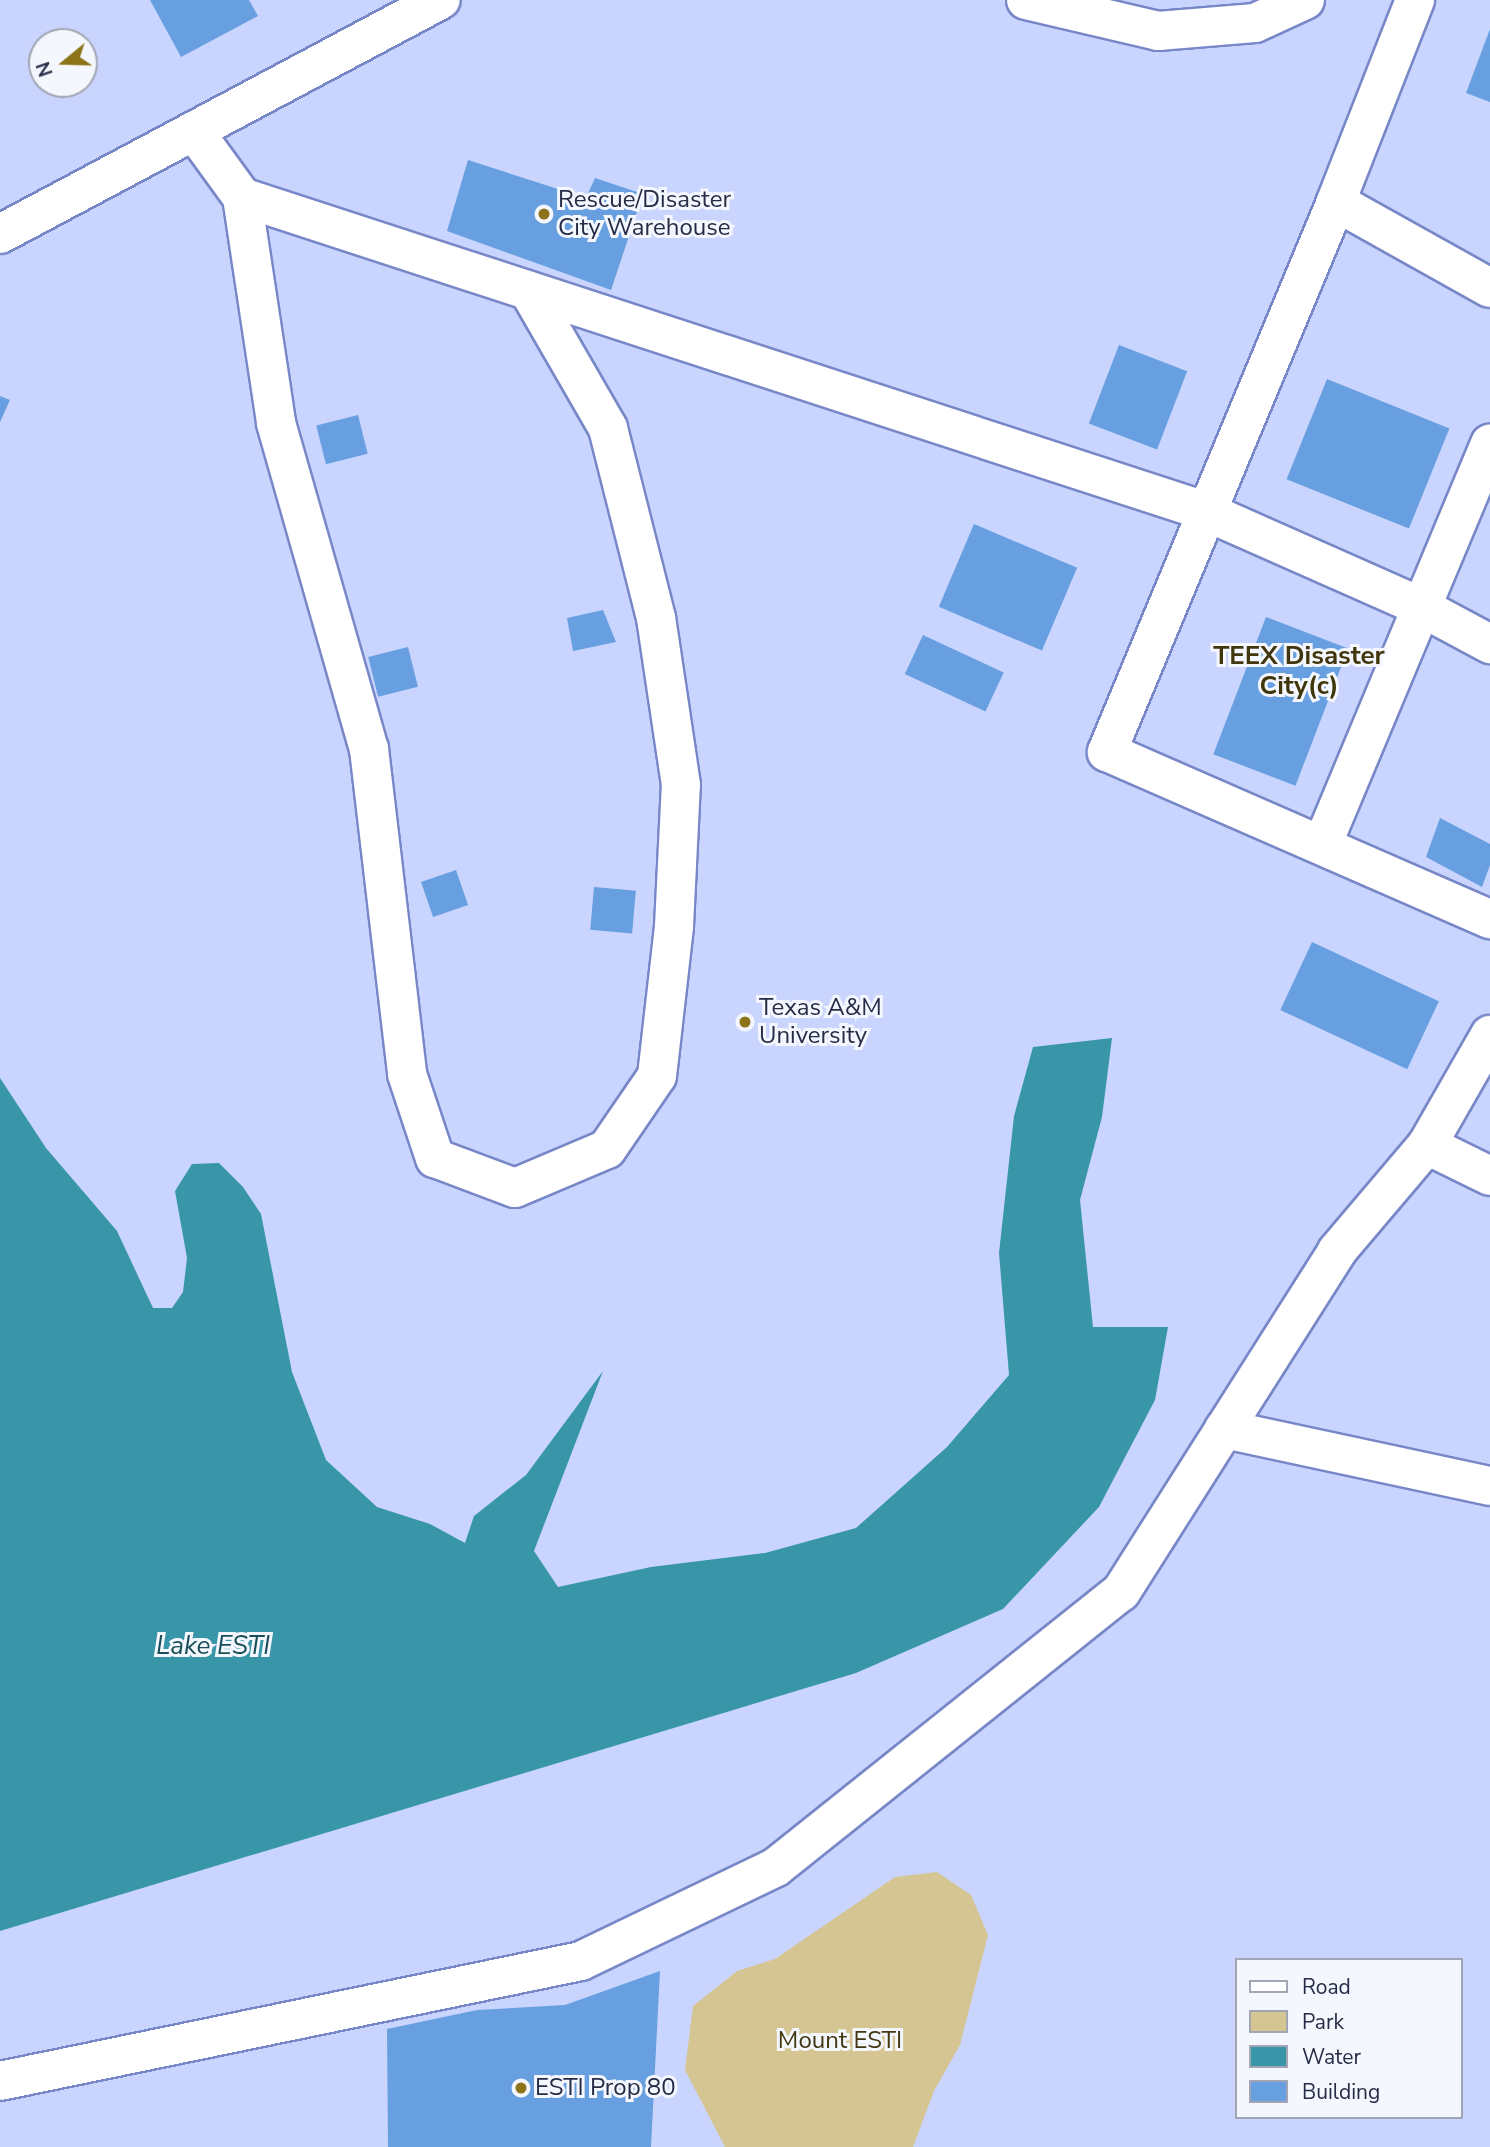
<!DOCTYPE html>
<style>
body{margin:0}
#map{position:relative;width:1490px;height:2147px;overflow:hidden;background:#c9d5fe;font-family:"Nunito Sans",sans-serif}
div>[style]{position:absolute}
.green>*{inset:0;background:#d5c592}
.water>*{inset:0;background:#3996a8}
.building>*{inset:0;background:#679fe0;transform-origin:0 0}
.roads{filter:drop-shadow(2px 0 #7887c7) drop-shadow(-2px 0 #7887c7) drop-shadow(0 2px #7887c7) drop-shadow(0 -2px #7887c7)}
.minor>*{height:38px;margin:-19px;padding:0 19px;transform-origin:19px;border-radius:19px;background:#fff}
.dots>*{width:19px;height:19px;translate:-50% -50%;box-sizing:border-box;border:4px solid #f5f7fe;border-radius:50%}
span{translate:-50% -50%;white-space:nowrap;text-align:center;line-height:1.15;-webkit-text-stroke:6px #f5f7fe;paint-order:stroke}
.poi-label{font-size:24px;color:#262c46}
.left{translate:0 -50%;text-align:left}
.park-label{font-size:24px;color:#423710}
.neighbourhood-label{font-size:26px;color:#41350b;font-weight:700}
.water-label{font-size:26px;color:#194e58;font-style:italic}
.legend{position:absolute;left:1235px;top:1958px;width:228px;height:161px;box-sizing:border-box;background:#f5f7fe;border:2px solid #a2a6b4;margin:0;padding:9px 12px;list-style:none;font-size:21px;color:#262c46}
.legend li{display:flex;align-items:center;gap:14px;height:35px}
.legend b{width:35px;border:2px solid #a2a6b4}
.north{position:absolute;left:28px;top:28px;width:70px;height:70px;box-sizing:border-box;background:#f5f7fe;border:2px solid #a2a6b4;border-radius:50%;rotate:251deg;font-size:19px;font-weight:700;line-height:28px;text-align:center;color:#262c46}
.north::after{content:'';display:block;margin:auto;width:24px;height:32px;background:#8d7419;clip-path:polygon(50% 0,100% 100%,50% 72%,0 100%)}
</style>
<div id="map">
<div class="green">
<i style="clip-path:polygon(937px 1872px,971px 1895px,988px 1935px,960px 2045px,934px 2091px,913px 2147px,725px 2147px,685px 2070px,693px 2006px,737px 1971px,775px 1959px,895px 1877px)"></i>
</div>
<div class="water">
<i style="clip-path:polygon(1112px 1038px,1102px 1117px,1080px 1200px,1093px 1327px,1168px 1327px,1155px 1400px,1099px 1507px,1003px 1609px,856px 1673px,0 1931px,0 1078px,46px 1148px,117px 1231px,153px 1308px,172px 1308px,183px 1292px,187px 1258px,175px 1191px,192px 1164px,219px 1163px,243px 1187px,261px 1214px,292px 1372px,326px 1460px,377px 1507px,430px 1524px,465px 1543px,474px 1516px,526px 1475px,603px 1371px,534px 1551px,558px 1587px,651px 1567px,765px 1553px,856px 1528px,947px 1447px,1009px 1375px,999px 1253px,1014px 1116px,1033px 1047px)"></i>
</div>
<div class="building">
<i style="clip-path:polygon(150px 0,249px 0,258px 16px,181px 57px)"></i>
<i style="clip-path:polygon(1490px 29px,1490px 102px,1466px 93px)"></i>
<i style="clip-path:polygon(468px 160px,586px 198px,595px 178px,643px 194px,611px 290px,447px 231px)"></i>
<i style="left:1119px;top:345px;width:73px;height:84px;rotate:21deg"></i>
<i style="left:1327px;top:379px;width:132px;height:108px;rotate:22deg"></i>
<i style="clip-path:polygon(0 396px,10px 400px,0 422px)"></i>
<i style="left:358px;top:415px;width:40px;height:43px;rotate:76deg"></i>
<i style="left:974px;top:524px;width:112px;height:90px;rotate:23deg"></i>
<i style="clip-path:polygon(603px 610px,616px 642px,573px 651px,567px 618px)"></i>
<i style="left:1266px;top:617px;width:88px;height:147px;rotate:21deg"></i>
<i style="left:923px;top:635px;width:89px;height:43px;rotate:25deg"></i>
<i style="left:408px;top:647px;width:41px;height:41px;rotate:76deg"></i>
<i style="clip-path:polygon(1440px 818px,1490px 844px,1490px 865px,1482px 887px,1426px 857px)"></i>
<i style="left:456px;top:870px;width:37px;height:37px;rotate:71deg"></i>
<i style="left:594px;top:887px;width:42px;height:43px;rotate:5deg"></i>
<i style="left:1312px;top:942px;width:140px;height:75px;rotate:25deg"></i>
<i style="clip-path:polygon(660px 1971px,651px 2147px,388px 2147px,387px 2029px,477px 2010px,565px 2005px)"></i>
</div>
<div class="roads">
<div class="minor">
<i style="left:1026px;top:0;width:136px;rotate:13.2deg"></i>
<i style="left:1158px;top:31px;width:97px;rotate:-4.7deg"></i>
<i style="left:1255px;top:23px;width:55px;rotate:-24.7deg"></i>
<i style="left:1415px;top:0;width:217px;rotate:111.4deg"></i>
<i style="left:1336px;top:202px;width:596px;rotate:112.61deg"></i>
<i style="left:1107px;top:752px;width:418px;rotate:23.6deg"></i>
<i style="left:194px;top:131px;width:82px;rotate:54deg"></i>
<i style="left:242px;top:197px;width:1013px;rotate:18.06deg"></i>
<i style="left:1205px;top:511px;width:234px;rotate:23.9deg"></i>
<i style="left:1419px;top:606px;width:81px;rotate:28.2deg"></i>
<i style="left:242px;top:197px;width:229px;rotate:81.4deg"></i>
<i style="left:276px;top:423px;width:339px;rotate:74.1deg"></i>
<i style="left:369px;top:749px;width:327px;rotate:83.3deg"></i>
<i style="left:407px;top:1074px;width:89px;rotate:71.6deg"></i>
<i style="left:435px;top:1158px;width:85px;rotate:20.6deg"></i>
<i style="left:515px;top:1188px;width:100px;rotate:-23deg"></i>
<i style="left:607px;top:1149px;width:88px;rotate:-55.6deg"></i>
<i style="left:657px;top:1076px;width:151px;rotate:-83.5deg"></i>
<i style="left:674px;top:926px;width:141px;rotate:-87.2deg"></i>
<i style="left:681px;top:785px;width:169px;rotate:-98.5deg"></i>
<i style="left:656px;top:618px;width:196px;rotate:-104.2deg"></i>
<i style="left:608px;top:428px;width:158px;rotate:-120deg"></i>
<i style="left:1336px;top:202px;width:176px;rotate:29.2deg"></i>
<i style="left:0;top:234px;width:499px;rotate:-28deg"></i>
<i style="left:1323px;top:843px;width:433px;rotate:-67.3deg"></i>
<i style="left:1427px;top:1145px;width:70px;rotate:26.2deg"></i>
<i style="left:1224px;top:1429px;width:272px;rotate:12.1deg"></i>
<i style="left:0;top:2081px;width:593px;rotate:-11.67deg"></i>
<i style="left:581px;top:1961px;width:216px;rotate:-25.7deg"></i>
<i style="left:776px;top:1867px;width:441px;rotate:-38.6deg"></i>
<i style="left:1121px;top:1592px;width:404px;rotate:-57.6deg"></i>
<i style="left:1337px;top:1251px;width:139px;rotate:-49.7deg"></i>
<i style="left:1427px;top:1145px;width:127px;rotate:-60.2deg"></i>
</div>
</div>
<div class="dots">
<i style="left:544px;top:214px;background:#8d7419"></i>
<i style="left:745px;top:1022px;background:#8d7419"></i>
<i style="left:521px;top:2088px;background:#8d7419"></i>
</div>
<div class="poi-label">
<span class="left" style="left:558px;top:214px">Rescue/Disaster<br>City Warehouse</span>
<span class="left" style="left:759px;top:1022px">Texas A&amp;M<br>University</span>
<span class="left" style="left:535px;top:2088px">ESTI Prop 80</span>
</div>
<div class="park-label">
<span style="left:840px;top:2041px">Mount ESTI</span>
</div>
<div class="neighbourhood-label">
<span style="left:1299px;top:671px">TEEX Disaster<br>City(c)</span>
</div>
<div class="water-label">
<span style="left:213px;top:1646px">Lake ESTI</span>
</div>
<ul class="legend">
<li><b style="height:9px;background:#fff"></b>Road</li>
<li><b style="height:19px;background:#d5c592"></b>Park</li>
<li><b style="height:19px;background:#3996a8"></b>Water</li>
<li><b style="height:19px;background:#679fe0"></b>Building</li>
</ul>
<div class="north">N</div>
</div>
